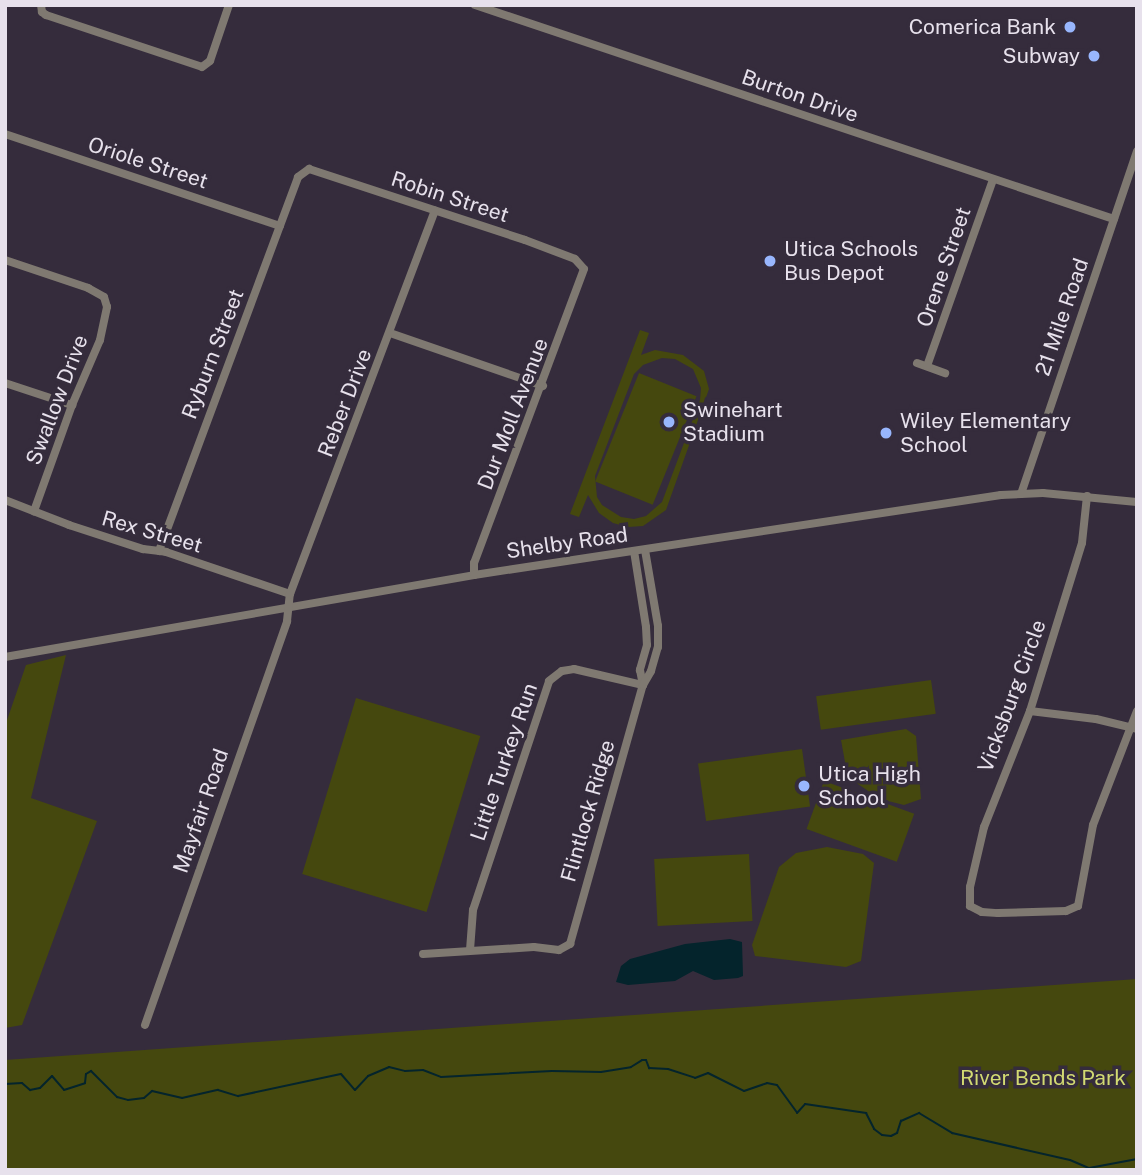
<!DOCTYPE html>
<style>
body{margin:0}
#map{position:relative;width:1142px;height:1175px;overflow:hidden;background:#352c3c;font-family:"Public Sans",sans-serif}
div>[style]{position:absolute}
.green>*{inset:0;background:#45480e;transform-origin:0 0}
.water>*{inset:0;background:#04242c}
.stream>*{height:2px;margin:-1px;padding:0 1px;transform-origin:1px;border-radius:1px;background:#04242c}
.minor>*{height:8px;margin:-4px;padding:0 4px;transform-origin:4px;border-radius:4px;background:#7f7971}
.dots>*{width:19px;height:19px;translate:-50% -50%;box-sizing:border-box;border:4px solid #352c3c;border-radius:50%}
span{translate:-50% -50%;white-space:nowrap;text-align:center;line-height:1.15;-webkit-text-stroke:7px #352c3c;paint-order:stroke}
.poi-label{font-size:21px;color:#e7e1ec}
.right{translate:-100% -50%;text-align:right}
.left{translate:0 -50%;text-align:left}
.street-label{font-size:21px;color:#e7e1ec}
.park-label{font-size:21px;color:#d2da72}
.frame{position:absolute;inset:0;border:7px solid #e7e1ec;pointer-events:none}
</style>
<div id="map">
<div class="green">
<i style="clip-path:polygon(evenodd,640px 330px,649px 333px,641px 355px,655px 350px,683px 355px,704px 371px,709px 389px,666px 510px,643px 526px,628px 527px,613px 523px,599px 513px,588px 495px,579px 517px,570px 514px,640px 330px,662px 358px,675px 359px,693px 369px,701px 388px,700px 400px,662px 502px,646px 516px,634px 519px,621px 517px,602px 505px,597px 497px,595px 476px,634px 374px,643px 365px,662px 358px)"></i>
<i style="left:639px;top:373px;width:62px;height:117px;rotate:22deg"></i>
<i style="clip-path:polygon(66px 655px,31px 798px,97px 821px,22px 1025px,5px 1028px,5px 726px,26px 665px)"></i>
<i style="left:931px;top:680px;width:34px;height:116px;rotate:82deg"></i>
<i style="left:356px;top:698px;width:130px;height:184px;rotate:17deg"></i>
<i style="clip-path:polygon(906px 729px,916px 736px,921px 799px,904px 805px,880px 799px,858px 784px,845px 762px,841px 740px)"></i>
<i style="left:802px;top:749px;width:58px;height:105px;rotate:82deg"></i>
<i style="left:824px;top:781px;width:96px;height:51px;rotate:20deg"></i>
<i style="clip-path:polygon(827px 847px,863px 854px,874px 863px,861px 961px,846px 967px,755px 956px,752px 945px,779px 867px,796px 853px)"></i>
<i style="left:749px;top:854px;width:67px;height:95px;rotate:87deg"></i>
<i style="clip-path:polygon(1137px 979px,1137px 1170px,5px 1170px,5px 1060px)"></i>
</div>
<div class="water">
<i style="clip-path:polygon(730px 939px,742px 942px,743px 976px,738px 978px,714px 980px,693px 971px,675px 981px,628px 985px,616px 982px,621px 966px,630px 959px,685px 944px)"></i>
</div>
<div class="stream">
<i style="left:5px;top:1084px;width:17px;rotate:-3deg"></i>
<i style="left:22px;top:1083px;width:11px;rotate:41deg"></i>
<i style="left:30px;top:1090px;width:10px;rotate:-11deg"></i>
<i style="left:40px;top:1088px;width:17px;rotate:-45deg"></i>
<i style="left:52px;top:1076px;width:18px;rotate:49deg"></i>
<i style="left:64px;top:1090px;width:22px;rotate:-18deg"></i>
<i style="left:85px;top:1083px;width:9px;rotate:-84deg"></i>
<i style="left:86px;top:1074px;width:6px;rotate:-31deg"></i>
<i style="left:91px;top:1071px;width:37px;rotate:45deg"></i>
<i style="left:117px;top:1097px;width:11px;rotate:15deg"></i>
<i style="left:128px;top:1100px;width:16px;rotate:-7deg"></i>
<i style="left:144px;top:1098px;width:11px;rotate:-41deg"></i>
<i style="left:152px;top:1091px;width:31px;rotate:13deg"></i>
<i style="left:182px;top:1098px;width:37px;rotate:-13deg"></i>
<i style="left:218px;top:1090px;width:21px;rotate:17deg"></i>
<i style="left:238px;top:1096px;width:105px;rotate:-12.1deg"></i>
<i style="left:341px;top:1074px;width:21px;rotate:49deg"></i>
<i style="left:355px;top:1090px;width:19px;rotate:-47deg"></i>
<i style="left:368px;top:1076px;width:23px;rotate:-23deg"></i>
<i style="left:389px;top:1067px;width:16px;rotate:14deg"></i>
<i style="left:405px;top:1071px;width:18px;rotate:-3deg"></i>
<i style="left:423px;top:1070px;width:19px;rotate:21deg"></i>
<i style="left:441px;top:1077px;width:111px;rotate:-3.1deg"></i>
<i style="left:552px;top:1071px;width:49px;rotate:1.2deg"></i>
<i style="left:601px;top:1072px;width:30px;rotate:-9deg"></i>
<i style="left:631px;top:1067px;width:13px;rotate:-32deg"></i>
<i style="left:642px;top:1060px;width:4px"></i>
<i style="left:646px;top:1060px;width:9px;rotate:69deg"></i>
<i style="left:649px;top:1068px;width:19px;rotate:3deg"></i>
<i style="left:668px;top:1069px;width:28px;rotate:18deg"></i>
<i style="left:695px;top:1078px;width:14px;rotate:-21deg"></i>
<i style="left:708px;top:1073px;width:40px;rotate:26.6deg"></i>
<i style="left:744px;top:1091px;width:24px;rotate:-19deg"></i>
<i style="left:767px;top:1083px;width:10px;rotate:11deg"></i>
<i style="left:777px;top:1085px;width:34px;rotate:54deg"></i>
<i style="left:797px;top:1113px;width:12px;rotate:-48deg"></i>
<i style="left:805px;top:1104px;width:62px;rotate:8.4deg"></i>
<i style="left:866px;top:1113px;width:18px;rotate:63deg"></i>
<i style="left:874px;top:1129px;width:10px;rotate:37deg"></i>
<i style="left:882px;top:1135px;width:9px;rotate:6deg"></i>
<i style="left:891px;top:1136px;width:7px;rotate:-27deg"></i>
<i style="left:897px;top:1133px;width:13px;rotate:-72deg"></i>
<i style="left:901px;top:1121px;width:20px;rotate:-24deg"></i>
<i style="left:919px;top:1113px;width:39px;rotate:31deg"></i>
<i style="left:952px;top:1133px;width:121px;rotate:12.9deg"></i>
<i style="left:1070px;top:1160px;width:21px;rotate:23deg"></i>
<i style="left:1089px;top:1168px;width:49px;rotate:-10.6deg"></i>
</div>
<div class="minor">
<i style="left:41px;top:5px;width:7px;rotate:82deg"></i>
<i style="left:42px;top:12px;width:5px;rotate:37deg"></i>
<i style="left:46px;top:15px;width:164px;rotate:18.4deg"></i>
<i style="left:202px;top:67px;width:10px;rotate:-37deg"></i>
<i style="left:210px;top:61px;width:59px;rotate:-71.3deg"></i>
<i style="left:475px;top:5px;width:674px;rotate:18.52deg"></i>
<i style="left:5px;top:134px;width:290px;rotate:18.5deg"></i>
<i style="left:5px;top:260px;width:88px;rotate:18.6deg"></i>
<i style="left:88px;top:288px;width:18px;rotate:29deg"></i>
<i style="left:104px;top:297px;width:10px;rotate:73deg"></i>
<i style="left:107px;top:307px;width:34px;rotate:102deg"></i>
<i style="left:100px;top:340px;width:71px;rotate:113.3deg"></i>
<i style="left:72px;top:405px;width:113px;rotate:109.7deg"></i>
<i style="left:390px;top:333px;width:162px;rotate:19.1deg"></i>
<i style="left:917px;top:363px;width:30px;rotate:20deg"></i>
<i style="left:927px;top:366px;width:197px;rotate:-70.5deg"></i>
<i style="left:5px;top:383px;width:71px;rotate:18.2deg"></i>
<i style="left:1021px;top:494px;width:362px;rotate:-71.3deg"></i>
<i style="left:1087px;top:496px;width:47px;rotate:96.1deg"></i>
<i style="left:1082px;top:543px;width:176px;rotate:107.2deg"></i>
<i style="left:1030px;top:711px;width:125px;rotate:111.6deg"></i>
<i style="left:984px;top:827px;width:62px;rotate:103.1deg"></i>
<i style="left:970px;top:887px;width:19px;rotate:90deg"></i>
<i style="left:970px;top:906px;width:13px;rotate:27deg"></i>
<i style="left:982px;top:912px;width:16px;rotate:4deg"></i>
<i style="left:998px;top:913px;width:68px;rotate:-1.7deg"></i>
<i style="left:1066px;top:911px;width:13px;rotate:-23deg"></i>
<i style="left:1078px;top:906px;width:82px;rotate:-79.5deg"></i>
<i style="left:1093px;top:825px;width:122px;rotate:-68.9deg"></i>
<i style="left:5px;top:500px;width:69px;rotate:21.3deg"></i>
<i style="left:69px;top:525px;width:78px;rotate:18deg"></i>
<i style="left:143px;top:549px;width:23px;rotate:7deg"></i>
<i style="left:166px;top:552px;width:131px;rotate:18.7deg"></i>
<i style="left:159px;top:551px;width:399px;rotate:-69.6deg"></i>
<i style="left:298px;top:177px;width:14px;rotate:-36deg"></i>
<i style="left:309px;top:169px;width:227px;rotate:18.2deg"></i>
<i style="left:525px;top:240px;width:53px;rotate:20.8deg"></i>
<i style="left:575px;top:259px;width:13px;rotate:48deg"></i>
<i style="left:584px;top:269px;width:314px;rotate:110.5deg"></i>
<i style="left:474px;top:563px;width:12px;rotate:90deg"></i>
<i style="left:634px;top:551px;width:77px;rotate:81deg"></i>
<i style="left:646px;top:627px;width:18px;rotate:87deg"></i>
<i style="left:647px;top:645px;width:26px;rotate:106deg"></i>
<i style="left:640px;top:670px;width:15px;rotate:79deg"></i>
<i style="left:5px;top:657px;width:476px;rotate:-9.9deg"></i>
<i style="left:474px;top:575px;width:533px;rotate:-8.63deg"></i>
<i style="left:1001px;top:495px;width:42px;rotate:-2.7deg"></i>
<i style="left:1043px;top:493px;width:94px;rotate:5.5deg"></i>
<i style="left:1030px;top:711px;width:66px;rotate:6.9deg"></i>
<i style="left:1096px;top:719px;width:42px;rotate:13.7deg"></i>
<i style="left:470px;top:950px;width:40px;rotate:-85.7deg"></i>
<i style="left:473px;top:910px;width:241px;rotate:-71.6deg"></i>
<i style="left:549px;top:681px;width:16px;rotate:-38deg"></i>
<i style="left:562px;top:671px;width:12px;rotate:-9deg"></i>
<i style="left:574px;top:669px;width:71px;rotate:13.1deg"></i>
<i style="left:423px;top:954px;width:111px;rotate:-3.6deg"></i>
<i style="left:534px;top:947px;width:25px;rotate:7deg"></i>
<i style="left:559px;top:950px;width:13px;rotate:-29deg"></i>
<i style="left:570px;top:944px;width:269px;rotate:-74.3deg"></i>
<i style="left:643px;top:685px;width:16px;rotate:-60deg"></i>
<i style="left:651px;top:671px;width:25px;rotate:-74deg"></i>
<i style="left:658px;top:647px;width:21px;rotate:-90deg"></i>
<i style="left:658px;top:626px;width:77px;rotate:-99.7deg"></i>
<i style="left:145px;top:1025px;width:428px;rotate:-70.6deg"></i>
<i style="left:287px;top:621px;width:27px;rotate:-84deg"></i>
<i style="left:290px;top:594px;width:410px;rotate:-69.3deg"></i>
</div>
<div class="dots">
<i style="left:1070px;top:27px;background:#98b6fd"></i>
<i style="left:1094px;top:56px;background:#98b6fd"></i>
<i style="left:770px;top:261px;background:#98b6fd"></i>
<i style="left:669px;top:422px;background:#98b6fd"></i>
<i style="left:886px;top:433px;background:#98b6fd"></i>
<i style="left:804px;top:786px;background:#98b6fd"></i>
</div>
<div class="poi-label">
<span class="right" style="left:1056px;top:27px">Comerica Bank</span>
<span class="right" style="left:1080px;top:56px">Subway</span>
<span class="left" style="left:784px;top:261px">Utica Schools<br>Bus Depot</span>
<span class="left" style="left:683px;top:422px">Swinehart<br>Stadium</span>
<span class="left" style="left:900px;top:433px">Wiley Elementary<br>School</span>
<span class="left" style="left:818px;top:786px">Utica High<br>School</span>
</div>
<div class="street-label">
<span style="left:800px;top:96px;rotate:19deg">Burton Drive</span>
<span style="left:148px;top:163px;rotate:18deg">Oriole Street</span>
<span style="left:450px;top:197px;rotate:18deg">Robin Street</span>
<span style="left:944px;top:267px;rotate:-71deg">Orene Street</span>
<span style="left:1062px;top:317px;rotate:-71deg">21 Mile Road</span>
<span style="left:213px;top:354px;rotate:-69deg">Ryburn Street</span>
<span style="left:57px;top:400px;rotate:-69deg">Swallow Drive</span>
<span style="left:345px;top:403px;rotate:-69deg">Reber Drive</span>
<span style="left:513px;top:414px;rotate:-69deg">Dur Moll Avenue</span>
<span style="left:152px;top:532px;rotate:16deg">Rex Street</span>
<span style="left:567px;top:543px;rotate:-8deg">Shelby Road</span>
<span style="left:1012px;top:696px;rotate:-70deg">Vicksburg Circle</span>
<span style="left:504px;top:762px;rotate:-71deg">Little Turkey Run</span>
<span style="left:201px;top:811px;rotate:-71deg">Mayfair Road</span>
<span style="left:588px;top:811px;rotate:-74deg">Flintlock Ridge</span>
</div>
<div class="park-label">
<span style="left:1043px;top:1078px">River Bends Park</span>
</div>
<div class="frame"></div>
</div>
